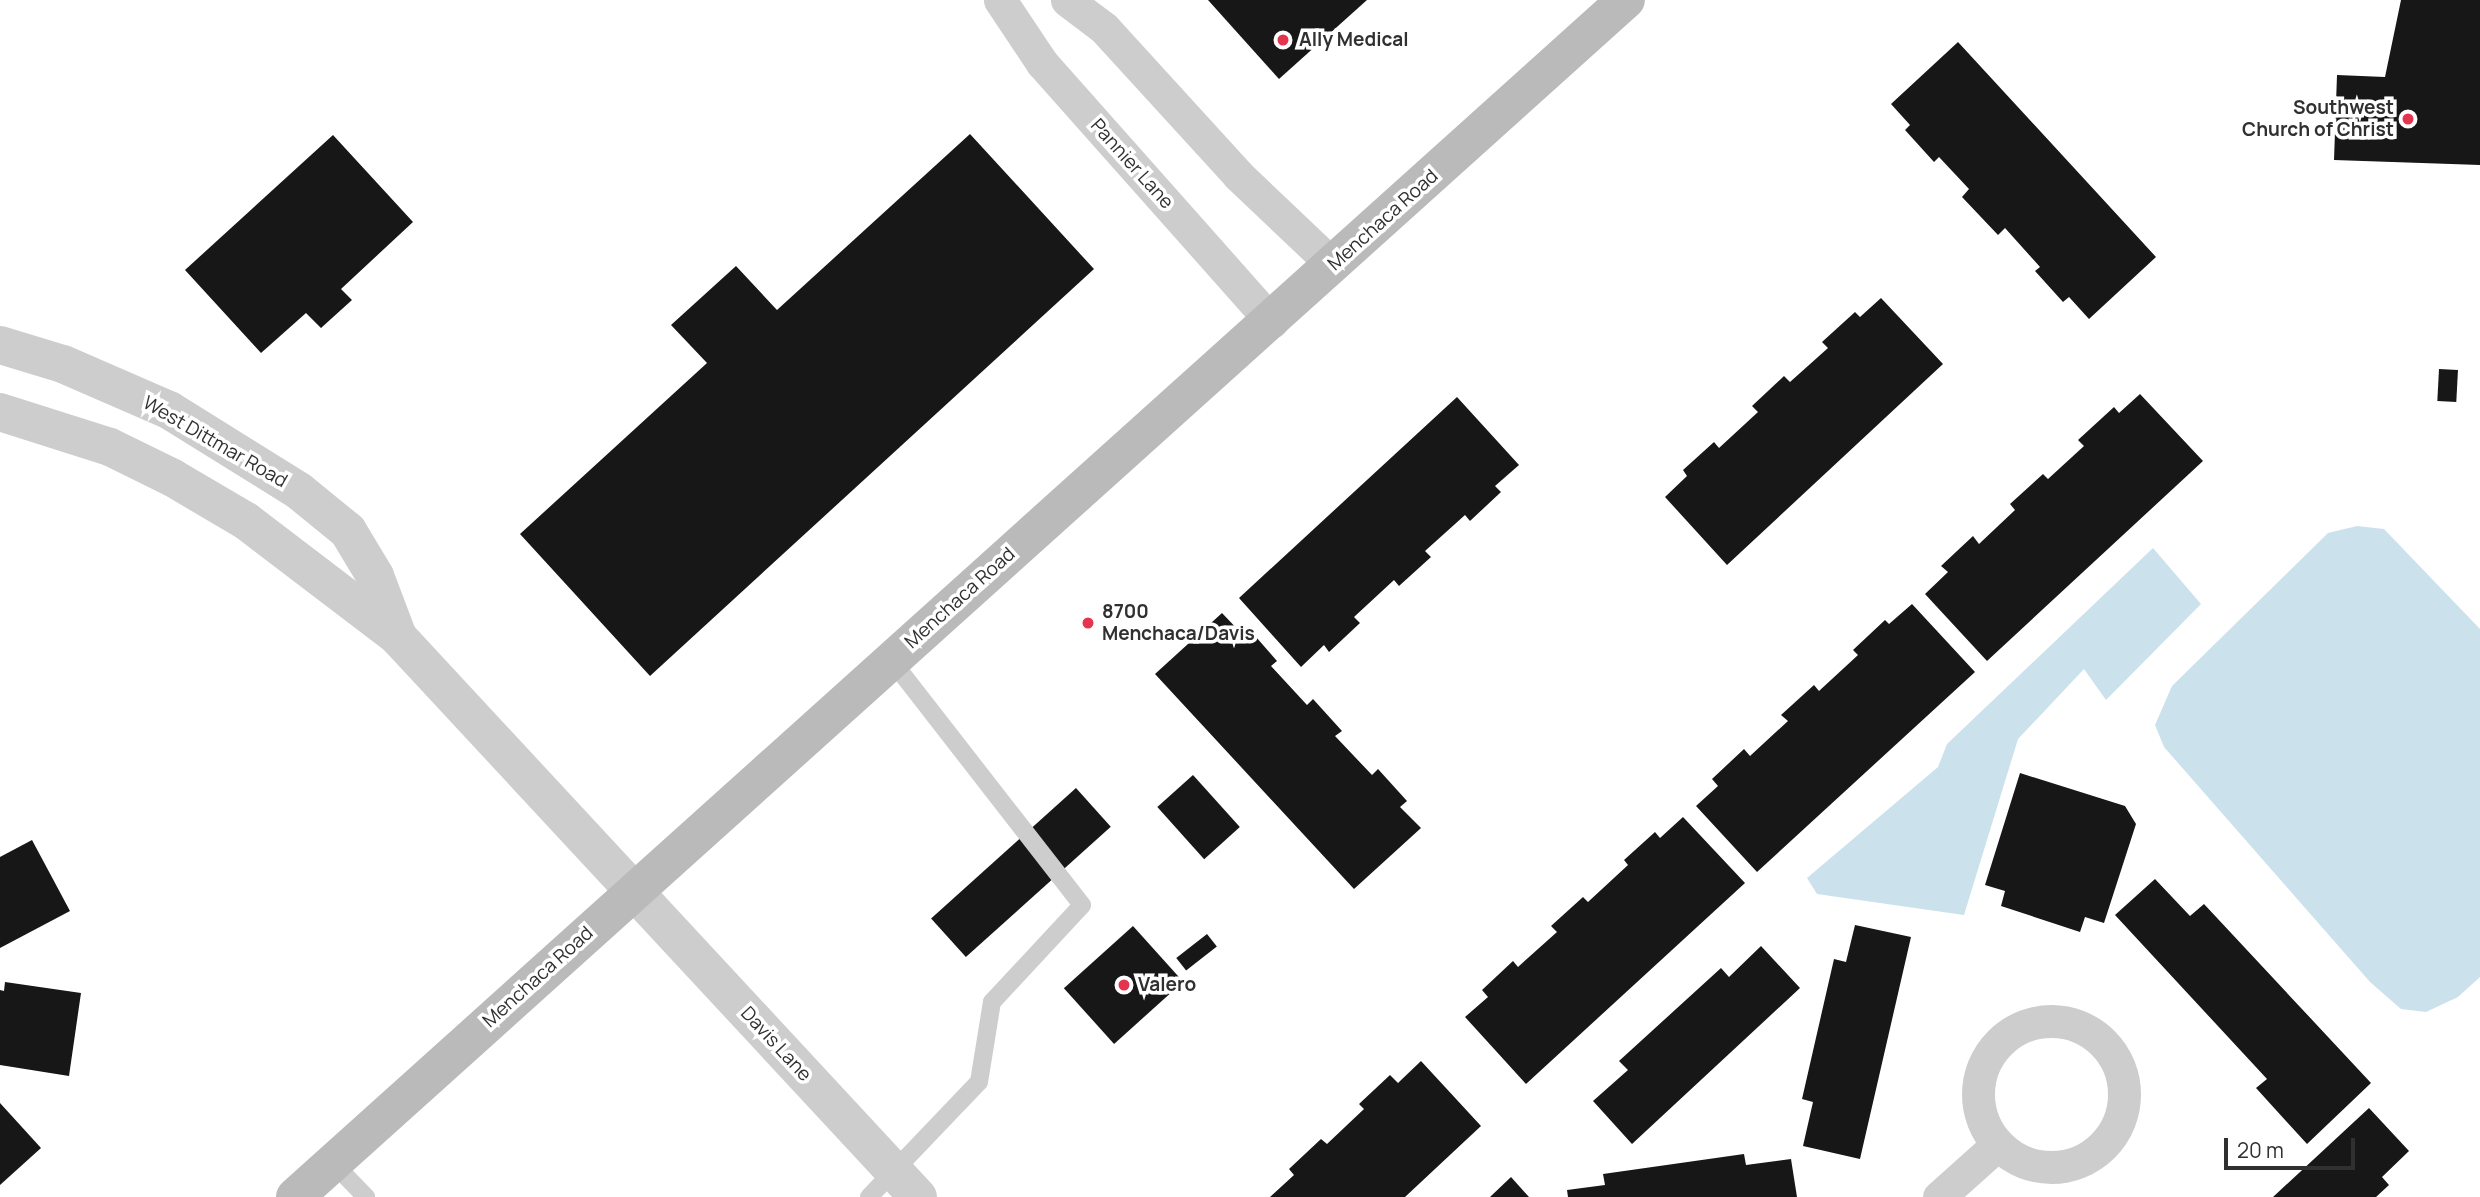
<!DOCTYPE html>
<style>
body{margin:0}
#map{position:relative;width:2480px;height:1197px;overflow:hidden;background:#fff;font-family:Manrope,sans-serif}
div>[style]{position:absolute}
.water>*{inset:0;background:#cbe1ec}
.building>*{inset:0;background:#171717;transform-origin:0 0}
.service>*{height:18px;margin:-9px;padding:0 9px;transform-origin:9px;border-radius:9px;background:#cdcdcd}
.minor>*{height:33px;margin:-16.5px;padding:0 16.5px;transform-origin:16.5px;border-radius:16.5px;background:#cdcdcd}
.minor>.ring{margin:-16.5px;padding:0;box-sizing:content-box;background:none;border:33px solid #cdcdcd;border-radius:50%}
.tertiary>*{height:38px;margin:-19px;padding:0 19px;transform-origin:19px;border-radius:19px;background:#cdcdcd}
.secondary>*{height:38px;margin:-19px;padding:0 19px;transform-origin:19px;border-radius:19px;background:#bababa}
.dots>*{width:19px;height:19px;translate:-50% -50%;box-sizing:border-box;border:4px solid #fff;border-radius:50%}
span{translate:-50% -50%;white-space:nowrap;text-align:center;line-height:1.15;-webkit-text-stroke:7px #fff;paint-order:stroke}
.poi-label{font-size:19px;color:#303030;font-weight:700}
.left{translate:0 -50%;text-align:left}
.right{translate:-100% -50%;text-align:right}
.street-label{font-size:19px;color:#303030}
.scale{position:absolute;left:2224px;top:1138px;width:131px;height:32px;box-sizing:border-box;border:4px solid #303030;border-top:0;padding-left:9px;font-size:21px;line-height:24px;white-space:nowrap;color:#303030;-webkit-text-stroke:5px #fff;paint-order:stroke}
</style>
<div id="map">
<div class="water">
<i style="clip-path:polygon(2357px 526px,2384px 529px,2480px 629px,2480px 977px,2458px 997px,2426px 1012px,2401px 1009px,2370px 982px,2164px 747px,2155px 725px,2172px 686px,2328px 533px)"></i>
<i style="clip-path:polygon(2153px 548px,2201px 604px,2106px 700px,2084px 669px,2018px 739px,1964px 915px,1817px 894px,1807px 878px,1938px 767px,1947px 744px)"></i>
</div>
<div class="building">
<i style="clip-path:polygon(1208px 0,1367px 0,1279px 79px)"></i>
<i style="clip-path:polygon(2401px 0,2480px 0,2480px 165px,2334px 160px,2337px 75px,2385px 77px)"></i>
<i style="clip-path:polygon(1958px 42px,2156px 257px,2089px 319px,2069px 297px,2063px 302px,2035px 271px,2040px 267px,2005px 228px,1998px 235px,1962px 197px,1969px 189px,1939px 157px,1934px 162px,1905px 130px,1910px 125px,1891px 104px)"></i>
<i style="clip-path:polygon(970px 134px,1094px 269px,650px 676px,520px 534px,707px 363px,671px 325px,736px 266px,777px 310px)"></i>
<i style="clip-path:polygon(333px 135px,413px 222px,341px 289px,352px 300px,321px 328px,306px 313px,261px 353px,185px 270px)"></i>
<i style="clip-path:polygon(1881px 298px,1943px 364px,1727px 565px,1665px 497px,1687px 476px,1683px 470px,1714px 442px,1719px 448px,1758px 412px,1752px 406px,1784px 376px,1790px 382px,1828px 348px,1822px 342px,1855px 312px,1860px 317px)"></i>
<i style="left:2439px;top:369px;width:19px;height:32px;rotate:3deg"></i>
<i style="clip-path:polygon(2140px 394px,2203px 461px,1987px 661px,1925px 594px,1948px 572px,1941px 566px,1973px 536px,1979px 544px,2015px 510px,2010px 504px,2043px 474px,2048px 479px,2084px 446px,2078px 440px,2114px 407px,2119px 413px)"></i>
<i style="clip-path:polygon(1457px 397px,1519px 465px,1495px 486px,1501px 492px,1470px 521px,1465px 515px,1425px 551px,1431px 557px,1399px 586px,1394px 580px,1354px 617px,1360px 623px,1329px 652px,1324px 645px,1301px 667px,1239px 598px)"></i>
<i style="clip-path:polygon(1912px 604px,1975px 672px,1757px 872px,1696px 806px,1718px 786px,1712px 779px,1744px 749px,1750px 756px,1788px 721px,1781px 715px,1814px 685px,1819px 691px,1858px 655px,1853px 650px,1885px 620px,1889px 624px)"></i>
<i style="clip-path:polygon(1222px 613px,1243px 635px,1249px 629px,1277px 661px,1271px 666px,1307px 705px,1313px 699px,1342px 731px,1335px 736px,1372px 775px,1378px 769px,1407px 801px,1400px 807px,1421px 828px,1354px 889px,1155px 674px)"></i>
<i style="clip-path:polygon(2020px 773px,2125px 806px,2136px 824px,2104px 923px,2085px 917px,2080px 932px,2001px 906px,2005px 891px,1985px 885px)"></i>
<i style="left:1193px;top:775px;width:70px;height:48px;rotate:48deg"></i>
<i style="left:1076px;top:788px;width:52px;height:195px;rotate:48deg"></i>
<i style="clip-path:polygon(1683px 817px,1745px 883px,1526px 1084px,1465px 1017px,1488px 997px,1482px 990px,1513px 961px,1518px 967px,1557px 932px,1551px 926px,1583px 897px,1588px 902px,1628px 865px,1624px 860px,1655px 832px,1660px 838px)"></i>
<i style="clip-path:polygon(32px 840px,70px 911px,0 948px,0 857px)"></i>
<i style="clip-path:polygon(2155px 879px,2190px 916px,2204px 904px,2371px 1083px,2307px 1144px,2256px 1088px,2267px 1079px,2115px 915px)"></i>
<i style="clip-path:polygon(1855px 925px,1911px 937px,1860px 1159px,1803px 1146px,1813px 1102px,1802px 1099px,1834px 959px,1846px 962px)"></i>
<i style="left:1133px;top:926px;width:75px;height:93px;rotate:48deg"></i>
<i style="left:1207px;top:934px;width:16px;height:39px;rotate:52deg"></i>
<i style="clip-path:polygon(1761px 946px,1800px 988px,1632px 1144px,1593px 1101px,1628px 1070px,1619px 1061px,1721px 968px,1729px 977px)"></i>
<i style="clip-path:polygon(5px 982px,81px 993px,69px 1076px,0 1065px,0 990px,4px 991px)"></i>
<i style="clip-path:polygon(1421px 1061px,1481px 1126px,1405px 1197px,1270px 1197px,1294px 1175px,1289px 1169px,1321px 1139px,1327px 1144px,1364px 1109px,1359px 1104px,1390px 1075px,1398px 1083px)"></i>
<i style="clip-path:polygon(0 1103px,41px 1148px,0 1185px)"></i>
<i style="clip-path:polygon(2369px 1108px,2409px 1151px,2382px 1177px,2389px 1185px,2376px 1197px,2273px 1197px)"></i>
<i style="clip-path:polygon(1744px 1154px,1746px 1165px,1791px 1159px,1797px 1197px,1568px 1197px,1567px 1190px,1605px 1185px,1603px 1174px)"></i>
<i style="clip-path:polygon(1511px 1177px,1529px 1197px,1490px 1197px)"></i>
</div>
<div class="service">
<i style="left:332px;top:1162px;width:49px;rotate:45.8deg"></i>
<i style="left:869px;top:1197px;width:159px;rotate:-46.3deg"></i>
<i style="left:979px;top:1082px;width:81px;rotate:-80.8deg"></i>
<i style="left:992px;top:1002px;width:132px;rotate:-47.1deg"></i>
<i style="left:1082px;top:905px;width:311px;rotate:-127.9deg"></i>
</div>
<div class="minor">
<i style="left:1000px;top:0;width:76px;rotate:56.3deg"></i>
<i style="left:1042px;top:63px;width:346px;rotate:48.4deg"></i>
<i style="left:1067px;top:0;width:46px;rotate:37.1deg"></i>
<i style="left:1104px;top:28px;width:199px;rotate:47.6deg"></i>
<i style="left:1238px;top:175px;width:131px;rotate:43.5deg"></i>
<i class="ring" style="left:1978px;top:1021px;width:113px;height:113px"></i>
<i style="left:1939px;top:1197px;width:78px;rotate:-41.9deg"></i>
</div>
<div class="tertiary">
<i style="left:0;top:345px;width:66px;rotate:16.8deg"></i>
<i style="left:63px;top:364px;width:116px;rotate:23.5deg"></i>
<i style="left:169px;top:410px;width:153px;rotate:31.9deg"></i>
<i style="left:299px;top:491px;width:63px;rotate:39.2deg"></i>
<i style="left:348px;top:531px;width:52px;rotate:59deg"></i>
<i style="left:375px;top:576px;width:65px;rotate:69.3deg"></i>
<i style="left:0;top:412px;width:115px;rotate:17.7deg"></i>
<i style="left:110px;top:447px;width:70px;rotate:26.2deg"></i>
<i style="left:173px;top:478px;width:85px;rotate:30.5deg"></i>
<i style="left:246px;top:521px;width:191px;rotate:37.3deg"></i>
<i style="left:398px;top:637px;width:764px;rotate:47.12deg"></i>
</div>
<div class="secondary">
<i style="left:295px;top:1197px;width:1790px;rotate:-41.97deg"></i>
</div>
<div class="dots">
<i style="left:1283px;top:40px;background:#e3364e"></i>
<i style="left:2408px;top:119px;background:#e3364e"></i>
<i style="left:1088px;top:623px;background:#e3364e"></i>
<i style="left:1124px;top:985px;background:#e3364e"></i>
</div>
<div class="poi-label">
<span class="left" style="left:1299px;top:40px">Ally Medical</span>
<span class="right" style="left:2394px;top:119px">Southwest<br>Church of Christ</span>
<span class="left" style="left:1102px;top:623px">8700<br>Menchaca/Davis</span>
<span class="left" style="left:1138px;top:985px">Valero</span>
</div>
<div class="street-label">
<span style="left:1132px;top:164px;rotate:48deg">Pannier Lane</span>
<span style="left:1383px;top:220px;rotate:-42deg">Menchaca Road</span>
<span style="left:215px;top:442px;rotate:30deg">West Dittmar Road</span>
<span style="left:960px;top:598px;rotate:-42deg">Menchaca Road</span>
<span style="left:538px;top:977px;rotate:-42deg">Menchaca Road</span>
<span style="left:776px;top:1044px;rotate:47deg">Davis Lane</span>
</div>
<div class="scale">20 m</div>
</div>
